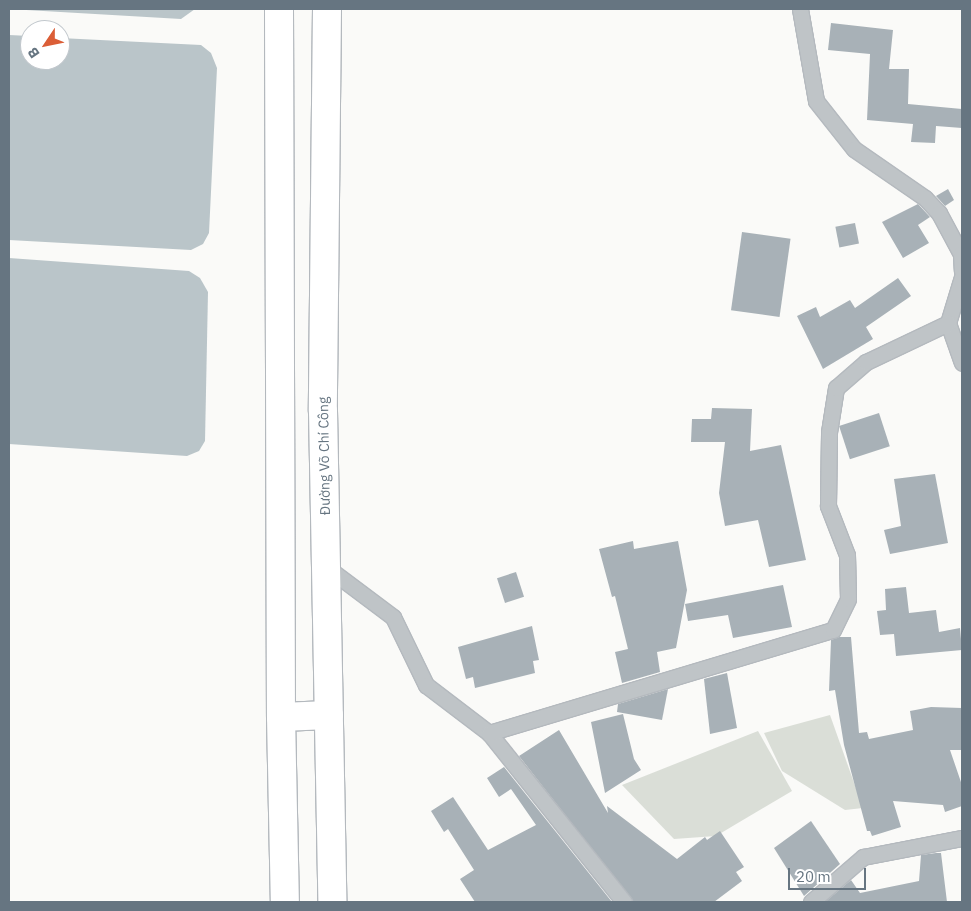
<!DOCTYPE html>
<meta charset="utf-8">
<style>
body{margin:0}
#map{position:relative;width:971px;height:911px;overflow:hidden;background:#fafaf8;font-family:"IBM Plex Sans",sans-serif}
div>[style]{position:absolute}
.green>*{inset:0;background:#daded7}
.water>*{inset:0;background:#bac5c9}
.building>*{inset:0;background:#a8b1b7;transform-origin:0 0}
.roads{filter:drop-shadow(1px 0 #b4b9be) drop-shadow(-1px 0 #b4b9be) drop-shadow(0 1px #b4b9be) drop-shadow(0 -1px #b4b9be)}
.lane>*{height:15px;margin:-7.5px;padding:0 7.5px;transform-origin:7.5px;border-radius:7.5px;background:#bfc4c7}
.secondary>*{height:28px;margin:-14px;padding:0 14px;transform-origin:14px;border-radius:14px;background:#fff}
.primary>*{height:28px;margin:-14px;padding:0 14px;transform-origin:14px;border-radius:14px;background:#fff}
span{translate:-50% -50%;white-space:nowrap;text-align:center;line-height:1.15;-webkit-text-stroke:5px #fff;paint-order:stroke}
.street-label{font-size:14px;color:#667581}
.frame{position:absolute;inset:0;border:10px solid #667581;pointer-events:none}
.north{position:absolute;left:20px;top:20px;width:50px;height:50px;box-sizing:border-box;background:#fff;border:1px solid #c2c8cd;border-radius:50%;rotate:236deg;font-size:14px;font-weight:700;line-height:20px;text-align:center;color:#667581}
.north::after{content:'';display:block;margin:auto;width:18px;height:22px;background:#db5e37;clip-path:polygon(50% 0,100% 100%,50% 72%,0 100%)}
.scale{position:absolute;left:788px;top:868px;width:78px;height:22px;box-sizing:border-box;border:2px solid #667581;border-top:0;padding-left:6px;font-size:15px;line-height:18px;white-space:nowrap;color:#667581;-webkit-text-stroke:4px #fff;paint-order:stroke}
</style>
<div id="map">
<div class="green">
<i style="clip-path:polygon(830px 715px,863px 808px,845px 810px,782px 771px,764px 733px)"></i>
<i style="clip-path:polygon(758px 731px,792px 791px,716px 836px,674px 839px,622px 785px)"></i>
</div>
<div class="water">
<i style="clip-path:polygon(9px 9px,195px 9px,181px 19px)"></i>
<i style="clip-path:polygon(9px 35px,30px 36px,30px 60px,60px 60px,60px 38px,201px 45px,211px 53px,217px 68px,209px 233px,203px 244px,191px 250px,9px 240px)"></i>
<i style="clip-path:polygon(9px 258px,189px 271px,200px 278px,208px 292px,205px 441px,199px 451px,187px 456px,9px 444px)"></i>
</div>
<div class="building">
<i style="clip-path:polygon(831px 23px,893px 30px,889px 69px,909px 69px,908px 104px,962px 109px,962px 128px,936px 126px,935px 143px,911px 142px,913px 124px,867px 120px,870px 54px,828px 50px)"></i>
<i style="clip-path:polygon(948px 189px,954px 200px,945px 206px,936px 196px)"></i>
<i style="clip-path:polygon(918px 204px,930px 217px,918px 225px,929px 243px,903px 258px,882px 222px)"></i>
<i style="left:855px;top:223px;width:21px;height:20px;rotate:79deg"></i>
<i style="left:742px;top:232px;width:49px;height:79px;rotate:8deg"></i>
<i style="clip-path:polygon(898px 278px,911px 296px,866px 327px,873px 339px,823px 369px,797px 316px,816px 307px,820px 317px,850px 300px,855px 308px)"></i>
<i style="clip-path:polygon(712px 408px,752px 409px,750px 451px,781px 445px,806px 560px,769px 567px,758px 520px,725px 526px,719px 493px,725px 442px,691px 442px,692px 419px,711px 419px)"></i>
<i style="left:879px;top:413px;width:35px;height:42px;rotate:72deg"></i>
<i style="clip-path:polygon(935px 474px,948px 543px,890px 554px,884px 530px,901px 526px,894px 479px)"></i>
<i style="clip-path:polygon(633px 541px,634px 549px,678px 541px,687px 590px,676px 648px,657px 652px,660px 672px,622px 683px,615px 652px,628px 649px,615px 596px,612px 597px,599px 549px)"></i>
<i style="left:516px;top:572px;width:26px;height:20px;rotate:72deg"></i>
<i style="clip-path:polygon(783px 585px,792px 627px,733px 638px,728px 615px,688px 621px,685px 604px)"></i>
<i style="clip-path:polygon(906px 587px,909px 613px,936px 610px,939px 632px,960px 628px,962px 650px,896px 656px,894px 634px,880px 635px,877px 611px,886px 610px,885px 589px)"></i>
<i style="clip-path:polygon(532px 626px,539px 660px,533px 661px,535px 673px,475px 688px,473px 677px,466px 679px,458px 647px)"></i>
<i style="clip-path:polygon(839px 637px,851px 637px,859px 733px,867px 732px,869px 739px,913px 730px,910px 711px,931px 707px,962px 708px,962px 750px,950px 750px,962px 785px,962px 806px,945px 812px,943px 805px,893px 801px,901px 827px,872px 836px,870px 831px,867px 831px,844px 745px,835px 690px,829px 691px,831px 640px)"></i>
<i style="clip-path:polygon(727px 673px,737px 728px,710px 734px,704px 679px)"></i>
<i style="clip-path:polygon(668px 689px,662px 720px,617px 712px,618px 704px)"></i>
<i style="clip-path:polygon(623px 714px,634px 759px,641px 770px,605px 793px,591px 722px)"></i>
<i style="clip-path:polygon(559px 730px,608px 813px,607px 806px,677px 859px,705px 837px,707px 840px,720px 831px,744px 867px,736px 872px,742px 881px,714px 902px,633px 902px,519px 756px)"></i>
<i style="clip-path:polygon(504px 767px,612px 902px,475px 902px,460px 879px,474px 870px,448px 829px,444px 832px,431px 811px,453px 797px,488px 850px,536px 825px,511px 789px,499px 797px,487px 778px)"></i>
<i style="clip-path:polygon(811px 821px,840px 864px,804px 896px,774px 848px)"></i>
<i style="clip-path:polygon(936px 853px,941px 853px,947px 902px,825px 902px,851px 880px,860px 893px,919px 881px,921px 855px)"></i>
</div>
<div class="roads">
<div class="lane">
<i style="left:800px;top:9px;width:93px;rotate:80.1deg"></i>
<i style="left:816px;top:101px;width:61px;rotate:51.6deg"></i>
<i style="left:854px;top:149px;width:86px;rotate:34.6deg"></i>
<i style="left:925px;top:198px;width:21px;rotate:47deg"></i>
<i style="left:939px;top:213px;width:47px;rotate:61.8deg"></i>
<i style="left:961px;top:254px;width:17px;rotate:87deg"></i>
<i style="left:962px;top:277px;width:48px;rotate:106.9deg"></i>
<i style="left:948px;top:323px;width:42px;rotate:70.7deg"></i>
<i style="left:325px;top:566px;width:85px;rotate:36.9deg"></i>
<i style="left:393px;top:617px;width:76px;rotate:64.1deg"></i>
<i style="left:426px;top:685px;width:79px;rotate:37.3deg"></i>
<i style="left:624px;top:902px;width:216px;rotate:-128.6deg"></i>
<i style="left:489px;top:733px;width:359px;rotate:-16.7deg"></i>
<i style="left:833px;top:630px;width:34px;rotate:-64deg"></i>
<i style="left:848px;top:599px;width:44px;rotate:-91.3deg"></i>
<i style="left:847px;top:555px;width:53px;rotate:-111.2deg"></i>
<i style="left:828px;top:506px;width:74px;rotate:-89.2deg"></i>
<i style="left:829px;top:432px;width:45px;rotate:-81deg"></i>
<i style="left:836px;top:388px;width:40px;rotate:-41deg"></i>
<i style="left:866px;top:362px;width:91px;rotate:-25.4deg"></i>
<i style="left:811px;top:902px;width:69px;rotate:-40.9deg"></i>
<i style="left:863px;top:857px;width:101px;rotate:-10.9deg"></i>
</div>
<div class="secondary">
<i style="left:281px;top:717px;width:48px;rotate:-2.4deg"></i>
</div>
<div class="primary">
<i style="left:279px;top:9px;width:708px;rotate:89.84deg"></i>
<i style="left:281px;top:717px;width:185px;rotate:88.8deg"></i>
<i style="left:327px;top:9px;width:402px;rotate:90.6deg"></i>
<i style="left:323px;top:411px;width:491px;rotate:88.9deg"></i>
</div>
</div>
<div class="street-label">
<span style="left:324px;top:456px;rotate:-91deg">Đường Võ Chí Công</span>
</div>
<div class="frame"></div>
<div class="north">B</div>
<div class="scale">20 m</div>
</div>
